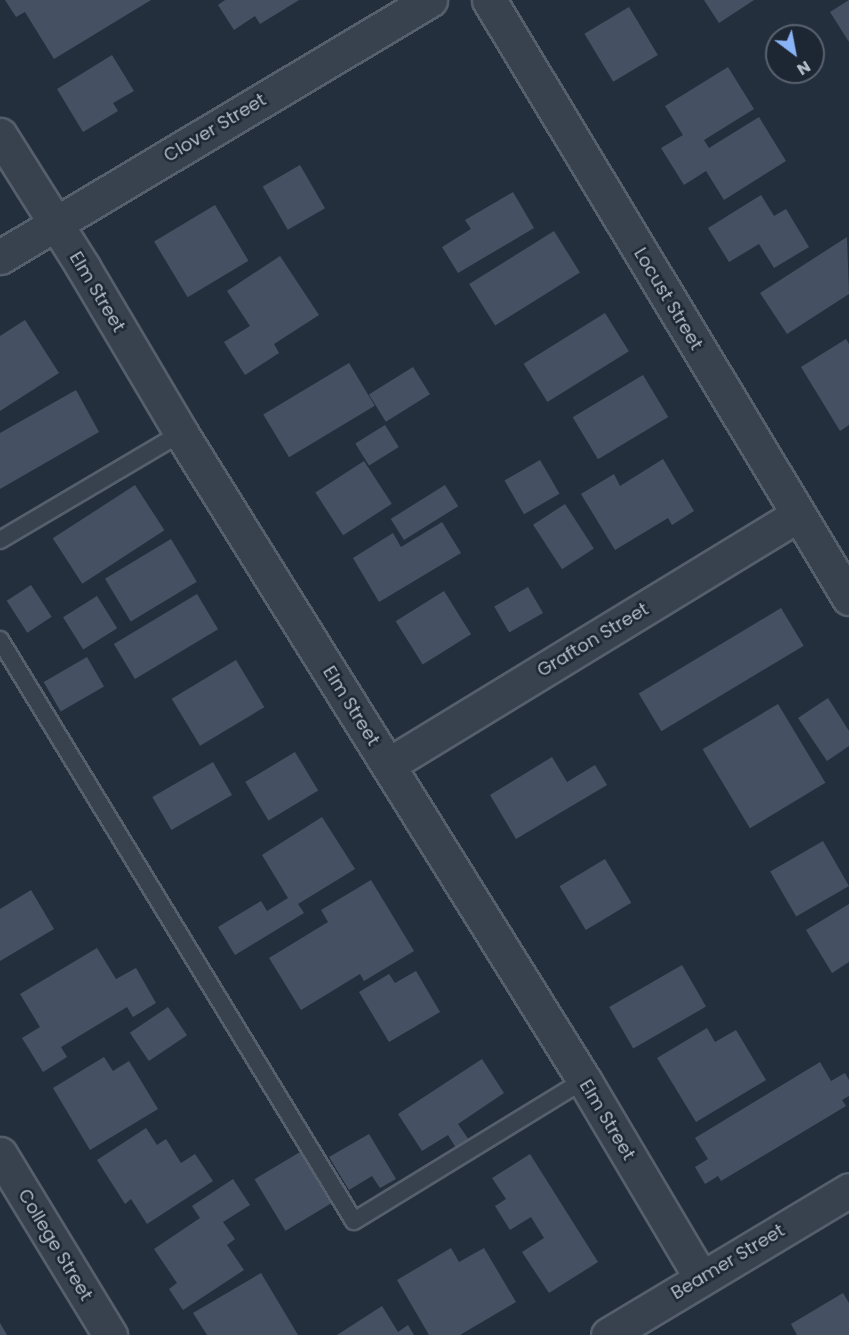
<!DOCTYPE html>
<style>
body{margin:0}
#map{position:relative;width:849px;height:1335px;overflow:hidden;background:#242f3e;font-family:Poppins,sans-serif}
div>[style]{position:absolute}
.building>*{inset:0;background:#455162;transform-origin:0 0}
.roads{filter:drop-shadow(2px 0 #565f6c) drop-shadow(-2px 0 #565f6c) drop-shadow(0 2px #565f6c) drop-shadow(0 -2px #565f6c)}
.service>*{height:16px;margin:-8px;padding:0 8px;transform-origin:8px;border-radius:8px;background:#38414e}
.minor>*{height:33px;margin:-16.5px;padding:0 16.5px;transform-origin:16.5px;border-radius:16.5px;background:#38414e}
.tertiary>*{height:33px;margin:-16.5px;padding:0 16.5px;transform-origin:16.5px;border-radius:16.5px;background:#38414e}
span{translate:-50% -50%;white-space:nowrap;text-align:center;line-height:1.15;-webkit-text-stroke:5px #1d2633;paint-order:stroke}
.street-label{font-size:18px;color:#b4bcc9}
.north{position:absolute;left:765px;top:24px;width:60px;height:60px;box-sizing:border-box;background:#1d2633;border:2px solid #59626f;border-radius:50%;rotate:148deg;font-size:16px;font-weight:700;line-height:24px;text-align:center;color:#b4bcc9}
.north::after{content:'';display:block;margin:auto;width:21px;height:27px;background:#8ab4f8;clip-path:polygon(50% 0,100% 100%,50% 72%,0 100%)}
</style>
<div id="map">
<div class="building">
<i style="clip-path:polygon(5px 0,151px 0,54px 59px,25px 12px,16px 17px)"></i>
<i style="clip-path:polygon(225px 0,299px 0,260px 24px,255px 16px,234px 30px,218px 5px)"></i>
<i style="clip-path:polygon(704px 0,754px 0,719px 23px)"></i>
<i style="clip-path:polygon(849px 0,849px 42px,830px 12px)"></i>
<i style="left:629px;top:7px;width:56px;height:52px;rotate:59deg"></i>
<i style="clip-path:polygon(112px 55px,134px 91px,113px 103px,118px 111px,83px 132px,57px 89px)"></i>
<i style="clip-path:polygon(728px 67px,754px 109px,704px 140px,709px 148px,759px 117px,786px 161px,724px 200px,706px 171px,684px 185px,661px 148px,683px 135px,665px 106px)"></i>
<i style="left:300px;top:165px;width:50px;height:43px;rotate:60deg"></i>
<i style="clip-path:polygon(513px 192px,534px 228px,458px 273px,442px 247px,471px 229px,465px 220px)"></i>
<i style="clip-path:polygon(761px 195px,774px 216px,786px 209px,809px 247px,774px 268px,759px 244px,729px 262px,708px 228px)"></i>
<i style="left:215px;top:205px;width:65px;height:71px;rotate:59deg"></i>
<i style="left:554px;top:231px;width:49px;height:100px;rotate:58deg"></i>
<i style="clip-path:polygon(847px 237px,849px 294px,787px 334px,760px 293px)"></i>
<i style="clip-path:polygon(280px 256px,319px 315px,274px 344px,279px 353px,245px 375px,224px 342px,250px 326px,227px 291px)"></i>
<i style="left:605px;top:313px;width:45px;height:96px;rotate:58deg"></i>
<i style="clip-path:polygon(25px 320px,59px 373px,0 411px,0 336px)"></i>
<i style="clip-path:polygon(846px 339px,849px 344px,849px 425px,840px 431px,801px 367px)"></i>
<i style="left:349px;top:363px;width:50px;height:100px;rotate:59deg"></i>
<i style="left:413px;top:367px;width:32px;height:52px;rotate:58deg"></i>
<i style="left:643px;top:375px;width:49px;height:82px;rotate:59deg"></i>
<i style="clip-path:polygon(76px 390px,99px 432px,0 489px,0 433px)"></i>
<i style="left:385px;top:425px;width:26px;height:35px;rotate:58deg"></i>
<i style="clip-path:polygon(663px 459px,694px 511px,672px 525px,668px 518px,615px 550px,581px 494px,614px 474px,620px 486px)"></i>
<i style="left:540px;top:460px;width:39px;height:41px;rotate:60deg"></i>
<i style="left:364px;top:461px;width:51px;height:58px;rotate:57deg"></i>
<i style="left:135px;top:485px;width:54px;height:98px;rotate:57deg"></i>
<i style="left:445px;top:485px;width:25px;height:64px;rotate:58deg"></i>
<i style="left:565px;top:504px;width:53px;height:38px;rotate:57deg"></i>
<i style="clip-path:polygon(442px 522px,461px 553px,379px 602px,353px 558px,393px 533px,401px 547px)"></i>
<i style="left:171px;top:539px;width:50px;height:77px;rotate:59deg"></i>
<i style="left:31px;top:585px;width:38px;height:29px;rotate:57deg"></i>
<i style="left:528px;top:587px;width:30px;height:39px;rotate:60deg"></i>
<i style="left:444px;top:591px;width:51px;height:57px;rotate:58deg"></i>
<i style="left:197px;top:594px;width:41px;height:97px;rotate:59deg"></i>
<i style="left:97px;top:596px;width:38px;height:40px;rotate:58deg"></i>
<i style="left:781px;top:608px;width:44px;height:166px;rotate:59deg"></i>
<i style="left:87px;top:657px;width:34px;height:50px;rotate:60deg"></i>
<i style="left:236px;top:660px;width:55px;height:75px;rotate:59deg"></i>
<i style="clip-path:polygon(828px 698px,849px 731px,849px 746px,827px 761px,798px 718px)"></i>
<i style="left:778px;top:704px;width:92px;height:88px;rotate:59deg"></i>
<i style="left:295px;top:752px;width:45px;height:58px;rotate:59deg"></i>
<i style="clip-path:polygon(552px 757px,567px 782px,595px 765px,607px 785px,516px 839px,490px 795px)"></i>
<i style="left:213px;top:762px;width:38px;height:70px;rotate:60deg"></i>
<i style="clip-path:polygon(322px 817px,355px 869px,298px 904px,304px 913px,235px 955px,218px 927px,261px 901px,267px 911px,288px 898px,262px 855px)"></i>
<i style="left:823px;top:841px;width:52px;height:61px;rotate:60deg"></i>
<i style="left:605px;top:859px;width:51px;height:53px;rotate:59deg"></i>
<i style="clip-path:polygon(371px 880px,414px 951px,364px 981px,360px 974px,301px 1010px,269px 958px,328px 922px,321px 910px)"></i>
<i style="clip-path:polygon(31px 890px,54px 929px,0 961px,0 909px)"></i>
<i style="clip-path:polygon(849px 904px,849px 962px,832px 973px,806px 930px)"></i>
<i style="clip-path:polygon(97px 948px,116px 979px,136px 968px,156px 1003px,133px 1017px,127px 1007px,61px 1047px,67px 1057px,43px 1072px,22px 1038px,40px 1027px,20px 994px)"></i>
<i style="left:682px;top:965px;width:48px;height:84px;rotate:60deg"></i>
<i style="clip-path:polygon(416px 971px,440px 1012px,389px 1042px,359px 992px,389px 974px,395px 983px)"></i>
<i style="left:168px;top:1007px;width:34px;height:46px;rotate:56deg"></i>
<i style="clip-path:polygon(707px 1028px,715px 1042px,736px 1030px,766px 1080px,696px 1122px,657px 1058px)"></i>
<i style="clip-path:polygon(104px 1057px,113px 1071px,129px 1061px,158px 1109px,90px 1150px,53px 1088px)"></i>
<i style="clip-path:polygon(482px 1059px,504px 1093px,458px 1124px,469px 1140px,456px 1148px,448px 1135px,422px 1151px,398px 1114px)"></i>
<i style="clip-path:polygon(820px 1062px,831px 1081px,845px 1073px,849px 1080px,849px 1096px,842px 1100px,846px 1106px,721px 1181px,718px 1176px,705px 1184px,695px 1167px,708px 1159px,695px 1138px)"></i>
<i style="clip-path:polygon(146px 1128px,157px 1145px,166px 1139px,181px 1163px,195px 1154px,213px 1181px,147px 1224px,131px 1199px,125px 1204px,97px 1160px)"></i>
<i style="clip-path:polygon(369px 1134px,396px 1179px,380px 1188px,372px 1176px,349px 1190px,329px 1157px)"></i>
<i style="left:300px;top:1152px;width:60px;height:53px;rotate:59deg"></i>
<i style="clip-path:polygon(530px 1154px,598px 1262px,549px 1293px,522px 1252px,544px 1238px,531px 1217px,510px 1230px,495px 1206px,506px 1199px,492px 1178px)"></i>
<i style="clip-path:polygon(233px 1179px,250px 1205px,223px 1222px,235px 1239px,227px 1245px,244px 1270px,183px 1310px,169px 1289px,177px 1283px,154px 1249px,200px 1218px,192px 1206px)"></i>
<i style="clip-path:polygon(451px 1248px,459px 1262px,484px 1248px,516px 1302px,460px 1335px,429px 1335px,397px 1280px)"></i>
<i style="clip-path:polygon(261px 1273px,298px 1335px,207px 1335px,193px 1313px)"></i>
<i style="clip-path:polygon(843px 1293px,849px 1303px,849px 1335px,797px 1335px,791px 1324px)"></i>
<i style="clip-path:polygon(382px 1306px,398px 1332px,408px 1325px,414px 1335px,337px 1335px)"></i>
<i style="clip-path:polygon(0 1323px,7px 1335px,0 1335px)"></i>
</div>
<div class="roads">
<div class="service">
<i style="left:0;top:540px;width:210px;rotate:-30.6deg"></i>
<i style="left:0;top:640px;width:680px;rotate:58.65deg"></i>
<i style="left:354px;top:1221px;width:270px;rotate:-31.5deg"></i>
</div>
<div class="minor">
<i style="left:489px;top:0;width:698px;rotate:58.95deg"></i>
<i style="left:0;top:135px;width:156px;rotate:57.8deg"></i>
<i style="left:83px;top:267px;width:193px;rotate:59.4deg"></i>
<i style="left:181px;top:433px;width:762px;rotate:58.08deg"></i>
<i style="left:584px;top:1080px;width:230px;rotate:59.4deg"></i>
<i style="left:0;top:257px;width:501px;rotate:-30.87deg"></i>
<i style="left:388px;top:765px;width:479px;rotate:-31.4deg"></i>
</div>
<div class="tertiary">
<i style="left:0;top:1154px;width:212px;rotate:58.7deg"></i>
<i style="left:608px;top:1335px;width:281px;rotate:-31deg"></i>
</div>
</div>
<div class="street-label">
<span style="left:215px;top:128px;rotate:-31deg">Clover Street</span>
<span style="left:97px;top:292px;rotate:59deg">Elm Street</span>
<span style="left:668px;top:299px;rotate:59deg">Locust Street</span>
<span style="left:593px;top:640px;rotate:-31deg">Grafton Street</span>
<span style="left:351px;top:706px;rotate:58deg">Elm Street</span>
<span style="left:607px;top:1120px;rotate:59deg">Elm Street</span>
<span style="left:55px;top:1245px;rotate:59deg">College Street</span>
<span style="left:728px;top:1262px;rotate:-31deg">Beamer Street</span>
</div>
<div class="north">N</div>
</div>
